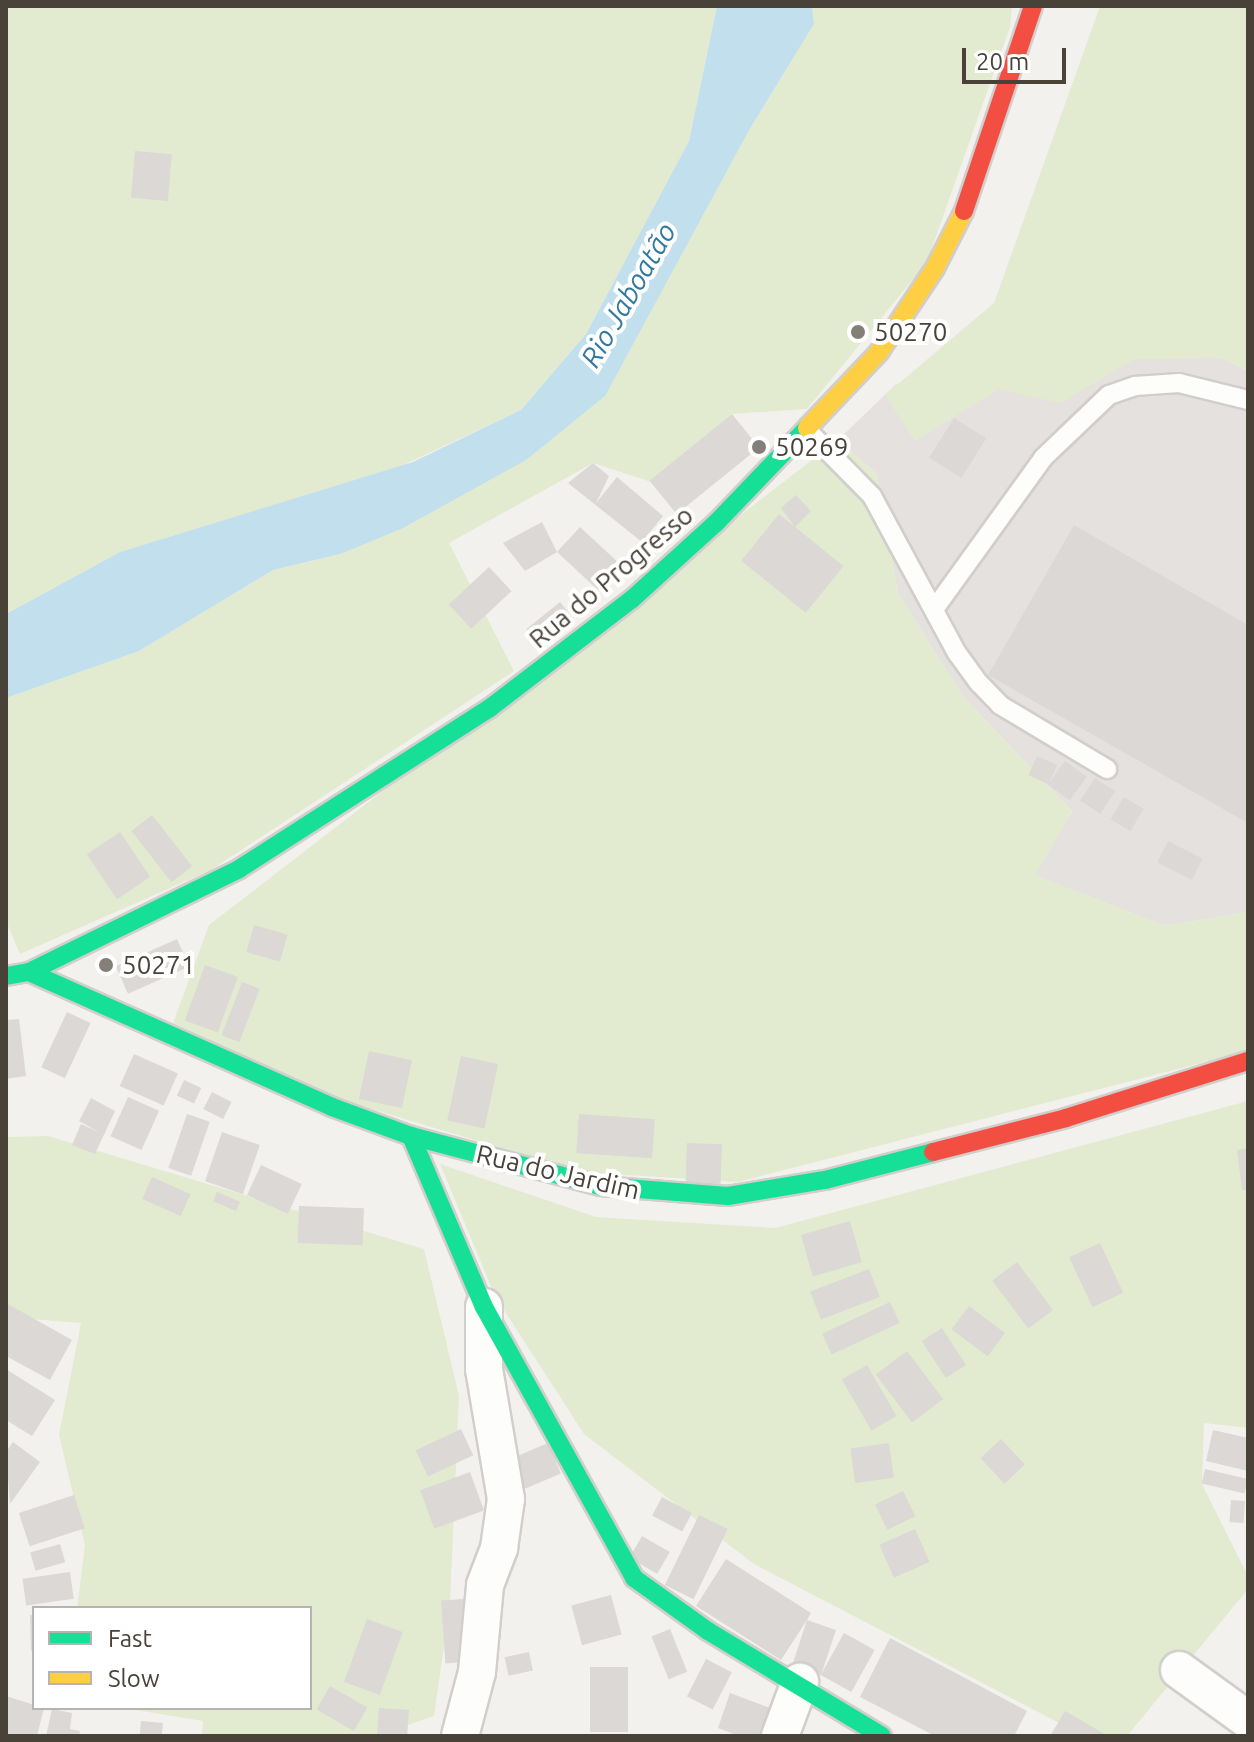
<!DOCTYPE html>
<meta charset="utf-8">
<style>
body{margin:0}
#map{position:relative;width:1254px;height:1742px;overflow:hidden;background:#f3f1ee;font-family:Ubuntu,sans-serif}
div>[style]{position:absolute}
.industrial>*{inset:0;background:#e5e1de}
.green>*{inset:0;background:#e2ebd0}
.water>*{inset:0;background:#c1dfed}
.building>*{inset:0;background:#dbd8d5;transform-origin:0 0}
.roads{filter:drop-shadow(2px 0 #d1cecb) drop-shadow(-2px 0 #d1cecb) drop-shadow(0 2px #d1cecb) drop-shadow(0 -2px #d1cecb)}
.lane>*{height:18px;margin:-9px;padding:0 9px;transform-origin:9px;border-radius:9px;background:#fdfdfc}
.street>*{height:36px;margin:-18px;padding:0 18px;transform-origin:18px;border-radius:18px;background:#fdfdfc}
.fast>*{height:18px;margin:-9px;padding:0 9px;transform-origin:9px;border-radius:9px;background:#16e098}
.slow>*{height:18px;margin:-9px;padding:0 9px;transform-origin:9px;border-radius:9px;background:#ffcf43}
.jam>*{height:18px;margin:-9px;padding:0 9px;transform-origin:9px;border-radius:9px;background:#f24e42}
.dots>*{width:22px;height:22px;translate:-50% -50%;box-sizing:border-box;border:4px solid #fff;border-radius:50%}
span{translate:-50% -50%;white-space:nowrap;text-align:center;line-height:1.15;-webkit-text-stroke:8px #fff;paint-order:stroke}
.poi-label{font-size:26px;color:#494239}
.left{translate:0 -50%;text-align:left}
.street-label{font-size:26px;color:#494239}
.water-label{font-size:28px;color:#337aa0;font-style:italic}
.frame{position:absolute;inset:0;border:8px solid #494239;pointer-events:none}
.legend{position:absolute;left:32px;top:1606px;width:280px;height:104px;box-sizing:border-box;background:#fff;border:2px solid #b6b3b0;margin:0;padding:10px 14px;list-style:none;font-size:24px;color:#494239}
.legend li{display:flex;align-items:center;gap:16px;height:40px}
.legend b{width:40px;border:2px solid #b6b3b0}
.scale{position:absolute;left:962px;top:48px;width:104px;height:36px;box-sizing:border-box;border:4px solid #494239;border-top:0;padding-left:10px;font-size:24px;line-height:28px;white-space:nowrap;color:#494239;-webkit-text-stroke:6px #fff;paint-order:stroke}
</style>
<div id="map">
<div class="industrial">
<i style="clip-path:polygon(1108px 337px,1222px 358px,1248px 371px,1248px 912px,1165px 926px,1034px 875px,1072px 811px,964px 698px,898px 594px,877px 474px,838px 440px,895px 385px,961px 361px)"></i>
</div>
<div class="green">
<i style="clip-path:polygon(6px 6px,717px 6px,689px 141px,586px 334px,521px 410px,401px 466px,120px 552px,6px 614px)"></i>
<i style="clip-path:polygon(812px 6px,1012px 6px,1010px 27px,927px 262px,807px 409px,732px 414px,651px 482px,593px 463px,449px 543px,514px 671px,211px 870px,20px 954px,6px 921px,6px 698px,139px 651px,273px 570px,340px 554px,526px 460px,748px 132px,814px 24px)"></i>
<i style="clip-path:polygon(1100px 6px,1248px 6px,1248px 371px,1222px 358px,1135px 359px,1060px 403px,999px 389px,915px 441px,885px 395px,994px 303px)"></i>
<i style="clip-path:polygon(838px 440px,877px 474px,898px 594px,964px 698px,1072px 811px,1035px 875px,1165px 926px,1248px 912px,1248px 1051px,738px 1182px,580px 1172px,335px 1098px,173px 1023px,209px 925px)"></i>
<i style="clip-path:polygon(1248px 1101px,1248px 1428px,1204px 1423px,1202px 1484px,1248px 1576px,1248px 1589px,1127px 1736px,1084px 1736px,754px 1564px,584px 1434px,495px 1296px,440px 1164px,596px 1217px,775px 1228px)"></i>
<i style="clip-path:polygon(48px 1136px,424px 1249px,459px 1396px,450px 1604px,434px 1716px,375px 1736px,202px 1736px,203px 1721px,124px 1708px,310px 1708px,310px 1608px,77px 1608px,85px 1545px,59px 1435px,81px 1323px,6px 1317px,6px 1137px)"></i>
</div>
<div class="water">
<i style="clip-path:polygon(717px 6px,812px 6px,814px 24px,748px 132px,605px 396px,526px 460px,403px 528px,340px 554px,273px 570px,139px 651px,6px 698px,6px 614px,120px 552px,413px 462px,521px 410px,586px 334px,689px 141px)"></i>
</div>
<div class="building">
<i style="left:135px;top:151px;width:37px;height:47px;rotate:5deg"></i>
<i style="left:732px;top:414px;width:43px;height:106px;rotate:51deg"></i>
<i style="left:954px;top:418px;width:38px;height:47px;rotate:32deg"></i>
<i style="clip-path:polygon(593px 463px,609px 476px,596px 503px,617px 477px,663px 516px,642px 542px,568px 483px)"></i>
<i style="clip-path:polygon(796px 495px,811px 511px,795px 527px,781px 508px)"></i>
<i style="left:779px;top:514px;width:83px;height:60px;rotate:39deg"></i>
<i style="clip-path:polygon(542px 522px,557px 552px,580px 527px,621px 565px,598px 590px,557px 552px,525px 571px,503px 543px)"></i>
<i style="clip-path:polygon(1074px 525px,1248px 625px,1248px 823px,988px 675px)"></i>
<i style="left:489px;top:567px;width:33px;height:55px;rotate:47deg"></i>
<i style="left:560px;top:602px;width:22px;height:43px;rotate:51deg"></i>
<i style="left:1037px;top:756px;width:22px;height:21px;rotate:24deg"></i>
<i style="left:1065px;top:761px;width:27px;height:29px;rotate:36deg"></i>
<i style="left:1095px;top:778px;width:24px;height:27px;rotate:33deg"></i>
<i style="left:1124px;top:797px;width:23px;height:26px;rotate:31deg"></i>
<i style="left:152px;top:815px;width:65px;height:26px;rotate:52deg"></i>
<i style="left:120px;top:832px;width:54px;height:40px;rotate:56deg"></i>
<i style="left:1168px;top:841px;width:39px;height:24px;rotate:27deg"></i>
<i style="left:254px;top:925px;width:35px;height:28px;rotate:16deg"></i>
<i style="left:177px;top:939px;width:30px;height:67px;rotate:66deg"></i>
<i style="left:205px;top:965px;width:35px;height:59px;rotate:20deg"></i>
<i style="left:242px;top:982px;width:19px;height:57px;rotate:21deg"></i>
<i style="left:67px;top:1012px;width:26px;height:61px;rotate:25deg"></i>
<i style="clip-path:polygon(19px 1019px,26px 1076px,6px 1079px,6px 1020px)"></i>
<i style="left:369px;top:1051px;width:44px;height:49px;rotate:12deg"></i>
<i style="left:134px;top:1054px;width:48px;height:35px;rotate:24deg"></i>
<i style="left:461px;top:1056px;width:38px;height:66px;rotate:12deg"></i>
<i style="left:184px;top:1080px;width:19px;height:17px;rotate:25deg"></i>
<i style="left:212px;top:1092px;width:22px;height:19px;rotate:27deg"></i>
<i style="left:128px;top:1097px;width:34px;height:43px;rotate:24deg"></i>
<i style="clip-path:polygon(91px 1098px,115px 1111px,95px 1154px,72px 1145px,81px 1124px,99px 1132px,79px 1121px)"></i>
<i style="left:187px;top:1114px;width:24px;height:57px;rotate:19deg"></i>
<i style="left:579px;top:1114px;width:76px;height:39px;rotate:4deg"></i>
<i style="left:222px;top:1132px;width:40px;height:52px;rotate:19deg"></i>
<i style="left:687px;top:1143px;width:35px;height:41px;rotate:2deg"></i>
<i style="clip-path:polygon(1248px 1148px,1248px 1190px,1242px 1190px,1237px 1150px)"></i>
<i style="left:261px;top:1165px;width:45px;height:33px;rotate:25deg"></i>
<i style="left:152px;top:1177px;width:42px;height:24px;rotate:24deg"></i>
<i style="left:217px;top:1192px;width:25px;height:10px;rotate:23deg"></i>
<i style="left:299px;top:1206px;width:65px;height:37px;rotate:2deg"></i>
<i style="left:850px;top:1221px;width:43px;height:51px;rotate:74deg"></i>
<i style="left:1100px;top:1243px;width:55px;height:34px;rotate:65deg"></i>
<i style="left:1017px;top:1262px;width:60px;height:31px;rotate:53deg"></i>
<i style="left:869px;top:1269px;width:30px;height:63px;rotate:69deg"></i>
<i style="left:890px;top:1302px;width:23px;height:75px;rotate:65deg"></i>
<i style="clip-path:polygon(6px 1303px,72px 1340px,50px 1380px,6px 1356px)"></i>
<i style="left:969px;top:1306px;width:45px;height:29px;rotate:37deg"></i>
<i style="left:942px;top:1328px;width:44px;height:24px;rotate:57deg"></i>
<i style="left:907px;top:1351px;width:60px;height:39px;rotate:53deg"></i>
<i style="left:867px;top:1365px;width:59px;height:29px;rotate:60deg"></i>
<i style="clip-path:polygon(6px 1369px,55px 1400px,32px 1436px,6px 1420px)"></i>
<i style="left:461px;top:1429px;width:29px;height:50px;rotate:65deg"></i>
<i style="clip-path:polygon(1213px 1430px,1248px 1438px,1248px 1471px,1206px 1461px)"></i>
<i style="left:1001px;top:1439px;width:35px;height:28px;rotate:47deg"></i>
<i style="clip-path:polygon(13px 1442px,40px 1462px,10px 1504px,6px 1452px)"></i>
<i style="left:548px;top:1443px;width:33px;height:43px;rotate:67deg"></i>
<i style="left:889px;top:1443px;width:35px;height:39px;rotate:82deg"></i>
<i style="left:1205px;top:1469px;width:44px;height:15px;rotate:13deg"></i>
<i style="left:470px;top:1472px;width:41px;height:53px;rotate:70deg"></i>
<i style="left:903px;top:1491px;width:28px;height:31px;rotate:64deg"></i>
<i style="left:74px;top:1495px;width:35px;height:58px;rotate:72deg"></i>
<i style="left:662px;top:1497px;width:34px;height:21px;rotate:28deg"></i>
<i style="left:1231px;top:1500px;width:14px;height:22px;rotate:4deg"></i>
<i style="left:699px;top:1515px;width:32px;height:78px;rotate:26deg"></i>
<i style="left:915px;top:1529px;width:36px;height:39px;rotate:66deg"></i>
<i style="left:642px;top:1536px;width:32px;height:25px;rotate:30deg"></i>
<i style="left:60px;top:1544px;width:19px;height:31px;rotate:74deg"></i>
<i style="clip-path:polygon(726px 1559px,811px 1613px,807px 1620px,836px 1630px,821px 1675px,792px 1666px,807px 1620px,781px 1660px,696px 1606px)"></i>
<i style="left:70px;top:1572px;width:27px;height:48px;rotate:82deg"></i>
<i style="left:611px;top:1595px;width:41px;height:41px;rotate:75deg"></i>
<i style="left:463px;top:1599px;width:63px;height:22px;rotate:86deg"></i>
<i style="clip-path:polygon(30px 1615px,34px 1615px,34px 1651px,31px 1651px)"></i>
<i style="left:367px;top:1619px;width:38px;height:67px;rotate:20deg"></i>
<i style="left:670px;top:1629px;width:46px;height:20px;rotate:68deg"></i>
<i style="left:844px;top:1633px;width:35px;height:48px;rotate:29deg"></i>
<i style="clip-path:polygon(890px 1638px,1027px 1711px,1014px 1736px,935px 1736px,860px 1697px)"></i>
<i style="left:529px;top:1652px;width:19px;height:25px;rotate:78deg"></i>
<i style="left:706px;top:1659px;width:29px;height:42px;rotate:27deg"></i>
<i style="left:590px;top:1667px;width:38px;height:65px"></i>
<i style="left:330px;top:1686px;width:43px;height:27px;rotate:30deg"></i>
<i style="clip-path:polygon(730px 1693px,778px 1711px,769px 1736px,739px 1736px,718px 1728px)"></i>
<i style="clip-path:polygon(6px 1696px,44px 1708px,37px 1736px,6px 1736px)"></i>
<i style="left:379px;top:1708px;width:30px;height:28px;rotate:4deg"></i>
<i style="clip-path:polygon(52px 1709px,72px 1713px,70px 1729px,80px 1731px,79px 1736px,46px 1736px)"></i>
<i style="clip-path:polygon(1065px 1711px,1108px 1736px,1050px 1736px)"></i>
<i style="left:141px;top:1721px;width:22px;height:15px;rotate:5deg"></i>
</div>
<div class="roads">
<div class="lane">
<i style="left:808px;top:431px;width:91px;rotate:45.4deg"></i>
<i style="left:872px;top:496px;width:179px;rotate:61.6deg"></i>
<i style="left:957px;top:653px;width:37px;rotate:54deg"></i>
<i style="left:979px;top:683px;width:30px;rotate:46deg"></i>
<i style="left:1000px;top:705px;width:125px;rotate:30.9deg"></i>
<i style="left:935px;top:608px;width:185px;rotate:-54.2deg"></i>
<i style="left:1043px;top:458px;width:91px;rotate:-43.7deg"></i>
<i style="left:1109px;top:395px;width:28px;rotate:-19deg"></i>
<i style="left:1135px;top:386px;width:44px;rotate:-3.9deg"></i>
<i style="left:1179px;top:383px;width:71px;rotate:13.8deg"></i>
</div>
<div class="street">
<i style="left:1179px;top:1670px;width:85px;rotate:35.9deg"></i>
<i style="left:460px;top:1736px;width:66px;rotate:-75.1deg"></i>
<i style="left:477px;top:1672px;width:87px;rotate:-84.7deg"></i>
<i style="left:485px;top:1585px;width:40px;rotate:-69deg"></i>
<i style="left:499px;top:1548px;width:49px;rotate:-81.9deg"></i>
<i style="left:506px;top:1499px;width:132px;rotate:-99.6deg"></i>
<i style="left:484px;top:1369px;width:62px;rotate:-90deg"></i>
<i style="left:780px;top:1736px;width:58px;rotate:-69.7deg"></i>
</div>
<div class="fast">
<i style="left:29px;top:972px;width:332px;rotate:24deg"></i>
<i style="left:332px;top:1107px;width:84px;rotate:20.2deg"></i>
<i style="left:411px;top:1136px;width:196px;rotate:14.8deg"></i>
<i style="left:600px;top:1186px;width:128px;rotate:4.5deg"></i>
<i style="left:728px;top:1196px;width:98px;rotate:-9.4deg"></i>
<i style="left:825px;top:1180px;width:112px;rotate:-14.5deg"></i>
<i style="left:6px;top:976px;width:23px;rotate:-10deg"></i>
<i style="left:29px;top:972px;width:234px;rotate:-26.1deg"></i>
<i style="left:239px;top:869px;width:298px;rotate:-32.7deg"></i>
<i style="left:490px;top:708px;width:178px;rotate:-37.5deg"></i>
<i style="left:631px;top:600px;width:115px;rotate:-42.2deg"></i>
<i style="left:716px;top:523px;width:132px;rotate:-46.2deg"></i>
<i style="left:411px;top:1136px;width:186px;rotate:66.9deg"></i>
<i style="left:484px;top:1307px;width:310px;rotate:61deg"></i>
<i style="left:634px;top:1578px;width:91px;rotate:35.6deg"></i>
<i style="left:708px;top:1631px;width:203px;rotate:31.1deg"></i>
</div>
<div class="slow">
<i style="left:807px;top:428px;width:105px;rotate:-46.5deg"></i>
<i style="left:879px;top:352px;width:101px;rotate:-56.3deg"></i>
<i style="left:935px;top:268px;width:64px;rotate:-63deg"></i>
</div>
<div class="jam">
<i style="left:964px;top:211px;width:216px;rotate:-71.4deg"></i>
<i style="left:933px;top:1152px;width:137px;rotate:-14.3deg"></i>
<i style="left:1066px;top:1118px;width:191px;rotate:-17.4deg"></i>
</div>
</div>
<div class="dots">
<i style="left:858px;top:332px;background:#847f78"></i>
<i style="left:759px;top:447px;background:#847f78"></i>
<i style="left:106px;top:965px;background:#847f78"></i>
</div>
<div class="poi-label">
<span class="left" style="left:874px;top:332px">50270</span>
<span class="left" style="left:775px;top:447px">50269</span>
<span class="left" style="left:122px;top:965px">50271</span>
</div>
<div class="street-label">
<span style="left:611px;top:577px;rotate:-40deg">Rua do Progresso</span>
<span style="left:558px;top:1172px;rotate:13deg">Rua do Jardim</span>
</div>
<div class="water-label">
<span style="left:628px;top:295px;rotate:-60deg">Rio Jaboatão</span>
</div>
<div class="frame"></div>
<ul class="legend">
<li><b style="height:10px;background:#16e098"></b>Fast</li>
<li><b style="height:10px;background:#ffcf43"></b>Slow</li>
</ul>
<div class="scale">20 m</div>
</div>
